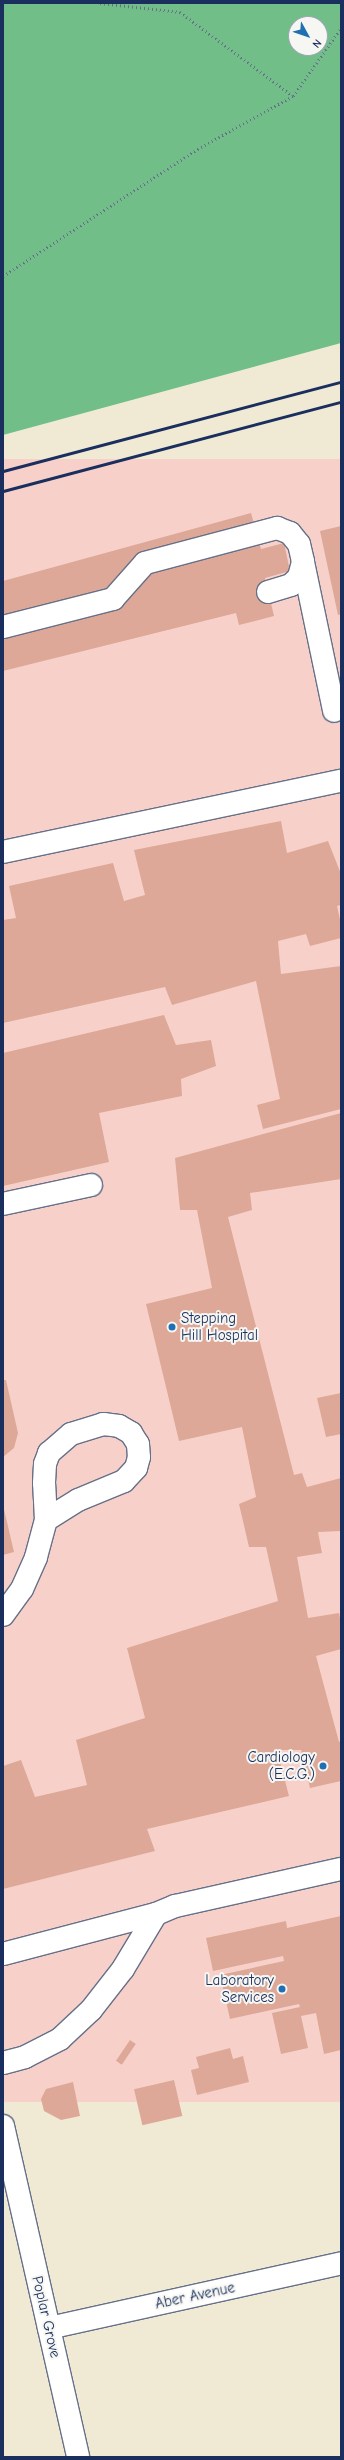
<!DOCTYPE html>
<style>
body{margin:0}
#map{position:relative;width:344px;height:2460px;overflow:hidden;background:#f0ead5;font-family:"Comic Neue",sans-serif}
div>[style]{position:absolute}
.built>*{inset:0;background:#f7d1c9;transform-origin:0 0}
.forest>*{inset:0;background:#71be88}
.building>*{inset:0;background:#dda897;transform-origin:0 0}
.path>*{height:2.5px;margin-top:-1.25px;transform-origin:0;background:repeating-linear-gradient(90deg,#667088 0 1px,transparent 0 4px)}
.roads{filter:drop-shadow(1px 0 #667088) drop-shadow(-1px 0 #667088) drop-shadow(0 1px #667088) drop-shadow(0 -1px #667088)}
.minor>*{height:22px;margin:-11px;padding:0 11px;transform-origin:11px;border-radius:11px;background:#fff}
.rail>*{height:3px;margin:-1.5px;padding:0 1.5px;transform-origin:1.5px;border-radius:1.5px;background:#1b2f5e}
.dots>*{width:11px;height:11px;translate:-50% -50%;box-sizing:border-box;border:2px solid #f6f6f2;border-radius:50%}
span{translate:-50% -50%;white-space:nowrap;text-align:center;line-height:1.15;-webkit-text-stroke:4px #f6f6f2;paint-order:stroke}
.poi-label{font-size:15px;color:#1b2f5e}
.left{translate:0 -50%;text-align:left}
.right{translate:-100% -50%;text-align:right}
.street-label{font-size:15px;color:#1b2f5e}
.frame{position:absolute;inset:0;border:4px solid #1b2f5e;pointer-events:none}
.north{position:absolute;left:288px;top:16px;width:40px;height:40px;box-sizing:border-box;background:#f6f6f2;border:1px solid #9ea6b7;border-radius:50%;rotate:130deg;font-size:11px;font-weight:700;line-height:16px;text-align:center;color:#1b2f5e}
.north::after{content:'';display:block;margin:auto;width:14px;height:18px;background:#1f6fb2;clip-path:polygon(50% 0,100% 100%,50% 72%,0 100%)}
</style>
<div id="map">
<div class="built">
<i style="left:341px;top:459px;width:1643px;height:351px;rotate:90deg"></i>
</div>
<div class="forest">
<i style="clip-path:polygon(evenodd,3px 3px,341px 3px,341px 343px,3px 435px,3px 3px,296px 24px,320px 24px,320px 48px,296px 48px,296px 24px)"></i>
</div>
<div class="building">
<i style="clip-path:polygon(251px 513px,261px 549px,284px 543px,290px 571px,265px 578px,274px 616px,239px 625px,236px 613px,3px 671px,3px 581px)"></i>
<i style="clip-path:polygon(341px 526px,341px 614px,338px 615px,320px 531px)"></i>
<i style="clip-path:polygon(281px 821px,287px 853px,328px 841px,341px 874px,341px 905px,337px 906px,341px 924px,341px 938px,310px 946px,306px 934px,278px 941px,281px 974px,341px 966px,341px 1109px,263px 1129px,257px 1105px,280px 1099px,256px 981px,172px 1005px,165px 987px,3px 1023px,3px 920px,16px 918px,9px 886px,113px 863px,124px 901px,145px 895px,134px 850px)"></i>
<i style="clip-path:polygon(164px 1015px,176px 1045px,211px 1040px,216px 1066px,181px 1079px,182px 1096px,99px 1113px,109px 1162px,3px 1186px,3px 1053px)"></i>
<i style="clip-path:polygon(341px 1113px,341px 1179px,250px 1193px,252px 1210px,228px 1217px,294px 1475px,302px 1473px,307px 1487px,341px 1478px,341px 1531px,318px 1532px,322px 1553px,297px 1557px,308px 1618px,339px 1613px,341px 1623px,341px 1649px,316px 1656px,339px 1742px,341px 1741px,341px 1781px,310px 1788px,301px 1750px,277px 1750px,289px 1796px,147px 1829px,155px 1851px,3px 1889px,3px 1766px,21px 1760px,35px 1797px,87px 1785px,76px 1740px,145px 1718px,127px 1648px,278px 1601px,266px 1547px,249px 1547px,239px 1504px,256px 1497px,242px 1427px,179px 1441px,146px 1304px,212px 1288px,197px 1210px,180px 1210px,175px 1158px)"></i>
<i style="clip-path:polygon(3px 1380px,6px 1380px,18px 1433px,14px 1448px,3px 1457px)"></i>
<i style="clip-path:polygon(341px 1393px,341px 1434px,326px 1437px,317px 1398px)"></i>
<i style="clip-path:polygon(3px 1505px,14px 1552px,3px 1555px)"></i>
<i style="clip-path:polygon(341px 1916px,341px 2050px,324px 2054px,316px 2013px,301px 2016px,308px 2048px,281px 2054px,272px 2013px,300px 2007px,299px 2004px,230px 2019px,220px 1975px,284px 1961px,283px 1956px,213px 1971px,206px 1938px,286px 1921px,287px 1928px)"></i>
<i style="left:130px;top:2040px;width:7px;height:25px;rotate:34deg"></i>
<i style="clip-path:polygon(230px 2048px,233px 2059px,243px 2056px,249px 2082px,197px 2095px,191px 2070px,199px 2068px,196px 2057px)"></i>
<i style="left:174px;top:2080px;width:37px;height:41px;rotate:77deg"></i>
<i style="clip-path:polygon(73px 2082px,80px 2116px,61px 2120px,44px 2111px,41px 2099px,46px 2089px)"></i>
</div>
<div class="path">
<i style="left:100px;top:3px;width:81px;rotate:6.4deg"></i>
<i style="left:180px;top:12px;width:141px;rotate:36.6deg"></i>
<i style="left:3px;top:276px;width:236px;rotate:-33.1deg"></i>
<i style="left:201px;top:147px;width:105px;rotate:-29deg"></i>
<i style="left:293px;top:96px;width:83px;rotate:-54.8deg"></i>
</div>
<div class="roads">
<div class="minor">
<i style="left:303px;top:562px;width:152px;rotate:78.2deg"></i>
<i style="left:3px;top:627px;width:114px;rotate:-14.3deg"></i>
<i style="left:113px;top:599px;width:48px;rotate:-48.4deg"></i>
<i style="left:145px;top:563px;width:137px;rotate:-14.9deg"></i>
<i style="left:277px;top:528px;width:14px;rotate:21deg"></i>
<i style="left:290px;top:533px;width:14px;rotate:51deg"></i>
<i style="left:299px;top:544px;width:18px;rotate:77deg"></i>
<i style="left:303px;top:562px;width:16px;rotate:105deg"></i>
<i style="left:299px;top:577px;width:11px;rotate:135deg"></i>
<i style="left:291px;top:585px;width:24px;rotate:163deg"></i>
<i style="left:3px;top:852px;width:345px;rotate:-11.9deg"></i>
<i style="left:3px;top:1204px;width:90px;rotate:-12.2deg"></i>
<i style="left:103px;top:1424px;width:16px;rotate:7deg"></i>
<i style="left:119px;top:1426px;width:14px;rotate:30deg"></i>
<i style="left:131px;top:1433px;width:13px;rotate:58deg"></i>
<i style="left:138px;top:1444px;width:13px;rotate:86deg"></i>
<i style="left:139px;top:1457px;width:11px;rotate:105deg"></i>
<i style="left:136px;top:1468px;width:18px;rotate:133deg"></i>
<i style="left:124px;top:1481px;width:50px;rotate:157.6deg"></i>
<i style="left:78px;top:1500px;width:38px;rotate:148deg"></i>
<i style="left:46px;top:1520px;width:37px;rotate:-93deg"></i>
<i style="left:44px;top:1483px;width:19px;rotate:-87deg"></i>
<i style="left:45px;top:1464px;width:12px;rotate:-70deg"></i>
<i style="left:49px;top:1453px;width:29px;rotate:-41deg"></i>
<i style="left:71px;top:1434px;width:34px;rotate:-17deg"></i>
<i style="left:3px;top:1615px;width:32px;rotate:-54deg"></i>
<i style="left:22px;top:1589px;width:35px;rotate:-66deg"></i>
<i style="left:36px;top:1557px;width:38px;rotate:-75deg"></i>
<i style="left:3px;top:1954px;width:158px;rotate:-14.7deg"></i>
<i style="left:156px;top:1914px;width:21px;rotate:-23deg"></i>
<i style="left:175px;top:1906px;width:170px;rotate:-12.6deg"></i>
<i style="left:3px;top:2063px;width:23px;rotate:-15deg"></i>
<i style="left:25px;top:2057px;width:39px;rotate:-27deg"></i>
<i style="left:60px;top:2039px;width:42px;rotate:-43.1deg"></i>
<i style="left:91px;top:2010px;width:52px;rotate:-52deg"></i>
<i style="left:123px;top:1969px;width:64px;rotate:-59deg"></i>
<i style="left:3px;top:2126px;width:339px;rotate:77.2deg"></i>
<i style="left:49px;top:2328px;width:299px;rotate:-12.5deg"></i>
</div>
</div>
<div class="rail">
<i style="left:3px;top:471px;width:350px;rotate:-14.8deg"></i>
<i style="left:3px;top:491px;width:350px;rotate:-14.8deg"></i>
</div>
<div class="dots">
<i style="left:172px;top:1327px;background:#1f6fb2"></i>
<i style="left:323px;top:1766px;background:#1f6fb2"></i>
<i style="left:282px;top:1989px;background:#1f6fb2"></i>
</div>
<div class="poi-label">
<span class="left" style="left:181px;top:1327px">Stepping<br>Hill Hospital</span>
<span class="right" style="left:315px;top:1766px">Cardiology<br>(E.C.G.)</span>
<span class="right" style="left:274px;top:1989px">Laboratory<br>Services</span>
</div>
<div class="street-label">
<span style="left:195px;top:2296px;rotate:-12deg">Aber Avenue</span>
<span style="left:46px;top:2317px;rotate:77deg">Poplar Grove</span>
</div>
<div class="frame"></div>
<div class="north">N</div>
</div>
